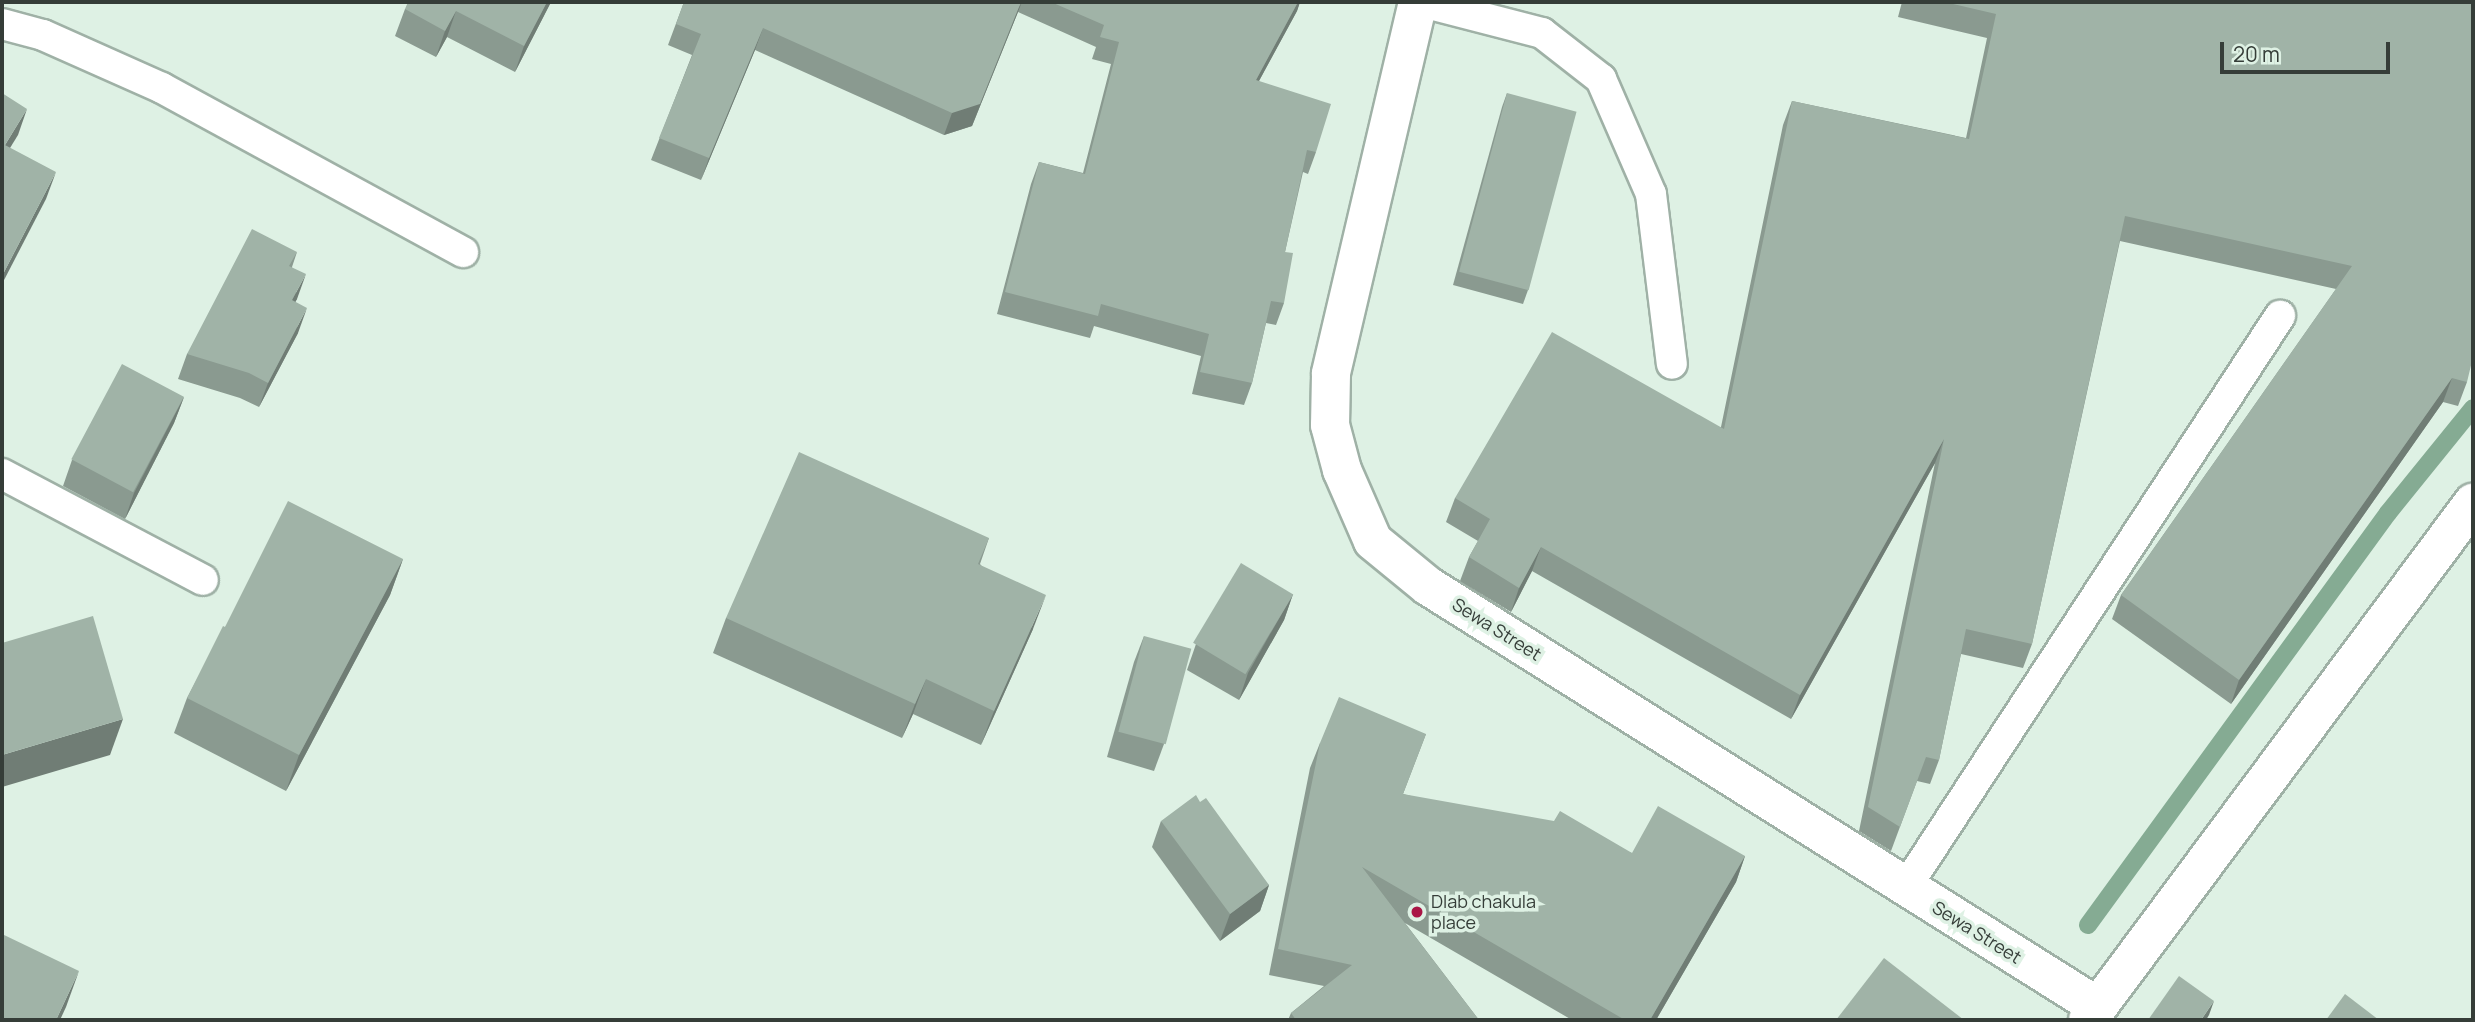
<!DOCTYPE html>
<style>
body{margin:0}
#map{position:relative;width:2475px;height:1022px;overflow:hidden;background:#def1e4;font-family:Manrope,sans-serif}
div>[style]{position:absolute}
.stream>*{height:18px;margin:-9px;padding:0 9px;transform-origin:9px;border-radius:9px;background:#85ab93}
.roads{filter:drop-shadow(2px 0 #9fb1a6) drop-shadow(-2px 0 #9fb1a6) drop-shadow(0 2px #9fb1a6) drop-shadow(0 -2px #9fb1a6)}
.lane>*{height:30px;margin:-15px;padding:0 15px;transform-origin:15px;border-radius:15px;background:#fff}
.street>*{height:38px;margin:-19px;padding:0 19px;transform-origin:19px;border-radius:19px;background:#fff}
.wall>*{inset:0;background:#8a9a90}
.shaded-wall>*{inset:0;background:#707d75}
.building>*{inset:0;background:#a0b3a7;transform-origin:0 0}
.dots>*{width:19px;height:19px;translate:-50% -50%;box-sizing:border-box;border:4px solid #def1e4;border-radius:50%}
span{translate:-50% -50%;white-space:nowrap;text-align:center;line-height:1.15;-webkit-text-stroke:7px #def1e4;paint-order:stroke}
.street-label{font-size:18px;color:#353d38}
.poi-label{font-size:18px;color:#353d38}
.left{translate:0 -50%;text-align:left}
.frame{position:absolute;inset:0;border:4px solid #353d38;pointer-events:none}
.scale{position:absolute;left:2220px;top:42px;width:170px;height:32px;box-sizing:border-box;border:4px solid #353d38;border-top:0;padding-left:9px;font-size:21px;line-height:24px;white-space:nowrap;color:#353d38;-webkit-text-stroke:5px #def1e4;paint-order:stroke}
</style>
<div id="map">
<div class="stream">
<i style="left:2088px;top:925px;width:510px;rotate:-53.94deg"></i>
<i style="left:2388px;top:513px;width:135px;rotate:-51deg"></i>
</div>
<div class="roads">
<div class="lane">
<i style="left:1422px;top:2px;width:124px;rotate:14.5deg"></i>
<i style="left:1542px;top:33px;width:75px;rotate:37.9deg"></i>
<i style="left:1601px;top:79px;width:125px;rotate:66.5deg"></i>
<i style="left:1651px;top:194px;width:171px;rotate:83deg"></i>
<i style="left:2px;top:24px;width:42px;rotate:15deg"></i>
<i style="left:43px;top:35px;width:130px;rotate:24deg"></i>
<i style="left:162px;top:88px;width:343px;rotate:28.6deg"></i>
<i style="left:2px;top:474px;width:227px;rotate:27.8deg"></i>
<i style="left:1906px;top:887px;width:683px;rotate:-56.78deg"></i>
</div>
<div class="street">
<i style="left:1418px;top:2px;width:382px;rotate:103.2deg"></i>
<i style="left:1331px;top:374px;width:51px;rotate:91.1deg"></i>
<i style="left:1330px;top:425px;width:47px;rotate:75.1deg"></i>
<i style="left:1342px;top:470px;width:77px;rotate:66.4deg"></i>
<i style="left:1373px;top:541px;width:71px;rotate:39.3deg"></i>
<i style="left:1428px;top:586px;width:791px;rotate:32.14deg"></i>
<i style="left:2088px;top:1020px;width:645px;rotate:-53.33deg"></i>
</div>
</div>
<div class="wall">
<i style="clip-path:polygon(551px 2px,515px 72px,447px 37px,436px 57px,395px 36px,405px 9px)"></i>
<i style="clip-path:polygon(684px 2px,1300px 2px,1297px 11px,1259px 81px,1316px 152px,1308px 174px,1303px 172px,1285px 252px,1284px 303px,1276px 325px,1266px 323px,1252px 383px,1244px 405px,1192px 394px,1201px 356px,1094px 326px,1090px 338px,997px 314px,1031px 184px,1039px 162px,1083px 173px,1111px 64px,1092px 59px,1096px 47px,1018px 12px,972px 126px,944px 135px,755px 50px,701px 180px,651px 160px,692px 55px,668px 45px)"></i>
<i style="clip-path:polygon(1902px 2px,2473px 2px,2467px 382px,2458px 406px,2443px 402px,2231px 704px,2112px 619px,2121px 595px,2336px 289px,2120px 241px,2032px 644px,2023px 668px,1961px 654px,1939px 760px,1930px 784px,1917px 781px,1891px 851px,1859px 831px,1935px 463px,1791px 719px,1532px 571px,1511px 612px,1460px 581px,1469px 557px,1478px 541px,1446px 522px,1455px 498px,1721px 427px,1783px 125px,1792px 101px,1966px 138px,1987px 38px,1898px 17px)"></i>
<i style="clip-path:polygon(1507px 93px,1528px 290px,1523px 304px,1453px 285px,1502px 107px)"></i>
<i style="clip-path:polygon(297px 252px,292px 267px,297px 299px,295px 302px,298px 333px,259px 407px,240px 398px,178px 379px,187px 354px)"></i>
<i style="clip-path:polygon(184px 397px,174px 423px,125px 519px,63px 486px,72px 460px)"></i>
<i style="clip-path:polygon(989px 538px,980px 564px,1033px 629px,981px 745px,913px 714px,902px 738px,713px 653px,726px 618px)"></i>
<i style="clip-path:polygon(403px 559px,390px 595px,286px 791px,174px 733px,187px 698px,225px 627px)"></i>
<i style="clip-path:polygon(1293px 594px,1284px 620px,1239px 700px,1187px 670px,1196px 644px)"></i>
<i style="clip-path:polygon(1144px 636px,1164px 744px,1154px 771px,1107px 757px,1134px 662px)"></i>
<i style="clip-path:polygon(1426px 734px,1403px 794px,1632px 853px,1745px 856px,1736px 882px,1656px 1020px,1572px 1020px,1405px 923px,1479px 1020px,1288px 1020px,1291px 1013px,1324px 986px,1269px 975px,1310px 768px,1320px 743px)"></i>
<i style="clip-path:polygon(1161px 821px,1269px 885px,1260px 911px,1220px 941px,1152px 847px)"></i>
</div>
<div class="shaded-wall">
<i style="clip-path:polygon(547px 2px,551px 2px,515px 72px,524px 46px)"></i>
<i style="clip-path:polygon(1022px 2px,972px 126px,944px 135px,952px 113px)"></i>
<i style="clip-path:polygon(1298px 2px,1300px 2px,1297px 11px,1248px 101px,1256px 80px)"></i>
<i style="clip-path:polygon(456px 11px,447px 37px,436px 57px,445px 31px)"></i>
<i style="clip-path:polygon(763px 28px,755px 50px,701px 180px,709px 158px)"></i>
<i style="clip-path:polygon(27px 109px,18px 135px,2px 161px,5px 145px)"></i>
<i style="clip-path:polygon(56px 172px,46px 199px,2px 284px,2px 276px)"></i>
<i style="clip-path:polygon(306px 274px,297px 299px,283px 325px,292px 300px)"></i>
<i style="clip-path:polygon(307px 308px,298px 333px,259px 407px,268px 383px)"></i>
<i style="clip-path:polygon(2452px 378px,2443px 402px,2231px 704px,2239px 680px)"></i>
<i style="clip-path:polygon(184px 397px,174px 423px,125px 519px,134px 493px)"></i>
<i style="clip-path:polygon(1944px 439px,1935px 463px,1791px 719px,1800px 695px)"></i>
<i style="clip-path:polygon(1541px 547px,1532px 571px,1511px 612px,1519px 588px)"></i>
<i style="clip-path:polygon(403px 559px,390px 595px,286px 791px,299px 755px)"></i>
<i style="clip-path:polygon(1293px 594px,1284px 620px,1239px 700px,1248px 673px)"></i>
<i style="clip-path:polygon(1046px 595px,1033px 629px,981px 745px,994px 711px)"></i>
<i style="clip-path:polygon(926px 679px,913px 714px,902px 738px,915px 704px)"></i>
<i style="clip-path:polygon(123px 719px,110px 755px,2px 787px,2px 755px)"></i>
<i style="clip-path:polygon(1745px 856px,1736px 882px,1656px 1020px,1650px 1020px)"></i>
<i style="clip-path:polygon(1269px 885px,1260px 911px,1220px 941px,1230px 914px)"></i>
<i style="clip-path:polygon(79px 971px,66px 1007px,60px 1020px,56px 1020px)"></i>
<i style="clip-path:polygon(2214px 1001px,2209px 1015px,2206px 1020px,2201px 1020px)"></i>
</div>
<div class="building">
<i style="clip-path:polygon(408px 2px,547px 2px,524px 46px,456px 11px,445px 31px,405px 9px)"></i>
<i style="clip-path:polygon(684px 2px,1021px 2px,980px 104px,952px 113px,763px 28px,709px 158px,659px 138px,701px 34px,676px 24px)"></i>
<i style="clip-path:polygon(1051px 2px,1298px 2px,1256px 80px,1331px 104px,1316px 152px,1307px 150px,1285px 252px,1293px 253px,1284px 303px,1271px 301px,1252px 383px,1200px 372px,1209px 334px,1101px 304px,1098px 316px,1005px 292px,1039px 162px,1085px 174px,1119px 42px,1100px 37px,1104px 25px)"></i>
<i style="clip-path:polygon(1945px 2px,2473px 2px,2473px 357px,2467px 382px,2452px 378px,2239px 680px,2121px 595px,2352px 266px,2125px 216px,2032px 644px,1966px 629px,1939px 760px,1926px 757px,1900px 827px,1868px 807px,1944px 439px,1800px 695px,1541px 547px,1519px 588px,1469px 557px,1490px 519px,1455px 498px,1552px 332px,1724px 429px,1792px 101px,1969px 139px,1996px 14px)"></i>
<i style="clip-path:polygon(2px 93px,27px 109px,5px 145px,56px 172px,2px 276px)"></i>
<i style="left:1507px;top:93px;width:72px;height:185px;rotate:15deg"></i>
<i style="clip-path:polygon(252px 229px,297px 252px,289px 266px,306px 274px,292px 300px,307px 308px,268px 383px,249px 373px,187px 354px)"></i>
<i style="left:122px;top:364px;width:70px;height:108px;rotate:28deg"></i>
<i style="clip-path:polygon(799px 452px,989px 538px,978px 564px,1046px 595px,994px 711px,926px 679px,915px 704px,726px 618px)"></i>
<i style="clip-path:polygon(288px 501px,403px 559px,299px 755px,187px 698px,223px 626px,225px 627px)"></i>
<i style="left:1241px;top:563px;width:61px;height:93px;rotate:31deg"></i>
<i style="clip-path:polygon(93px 616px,123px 719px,2px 755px,2px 643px)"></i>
<i style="left:1144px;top:636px;width:49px;height:99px;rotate:15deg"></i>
<i style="clip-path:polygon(1339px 697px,1426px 734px,1403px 794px,1554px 821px,1560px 811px,1632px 853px,1658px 806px,1745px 856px,1650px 1020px,1625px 1020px,1362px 867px,1479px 1020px,1296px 1020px,1291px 1013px,1352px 965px,1278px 949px,1320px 743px)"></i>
<i style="clip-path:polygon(1196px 795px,1200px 802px,1206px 798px,1269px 885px,1230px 914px,1161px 821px)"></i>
<i style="clip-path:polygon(2px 934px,79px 971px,56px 1020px,2px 1020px)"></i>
<i style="clip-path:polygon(1884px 958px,1964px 1020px,1836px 1020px)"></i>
<i style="clip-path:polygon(2179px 976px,2214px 1001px,2201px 1020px,2148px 1020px)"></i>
<i style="clip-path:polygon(2345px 994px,2379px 1020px,2326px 1020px)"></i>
</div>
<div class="dots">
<i style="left:1417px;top:912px;background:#aa1646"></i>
</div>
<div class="street-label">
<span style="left:1497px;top:629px;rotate:32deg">Sewa Street</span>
<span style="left:1977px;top:932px;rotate:32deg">Sewa Street</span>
</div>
<div class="poi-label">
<span class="left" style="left:1431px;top:912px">Dlab chakula<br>place</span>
</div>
<div class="frame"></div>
<div class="scale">20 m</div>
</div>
